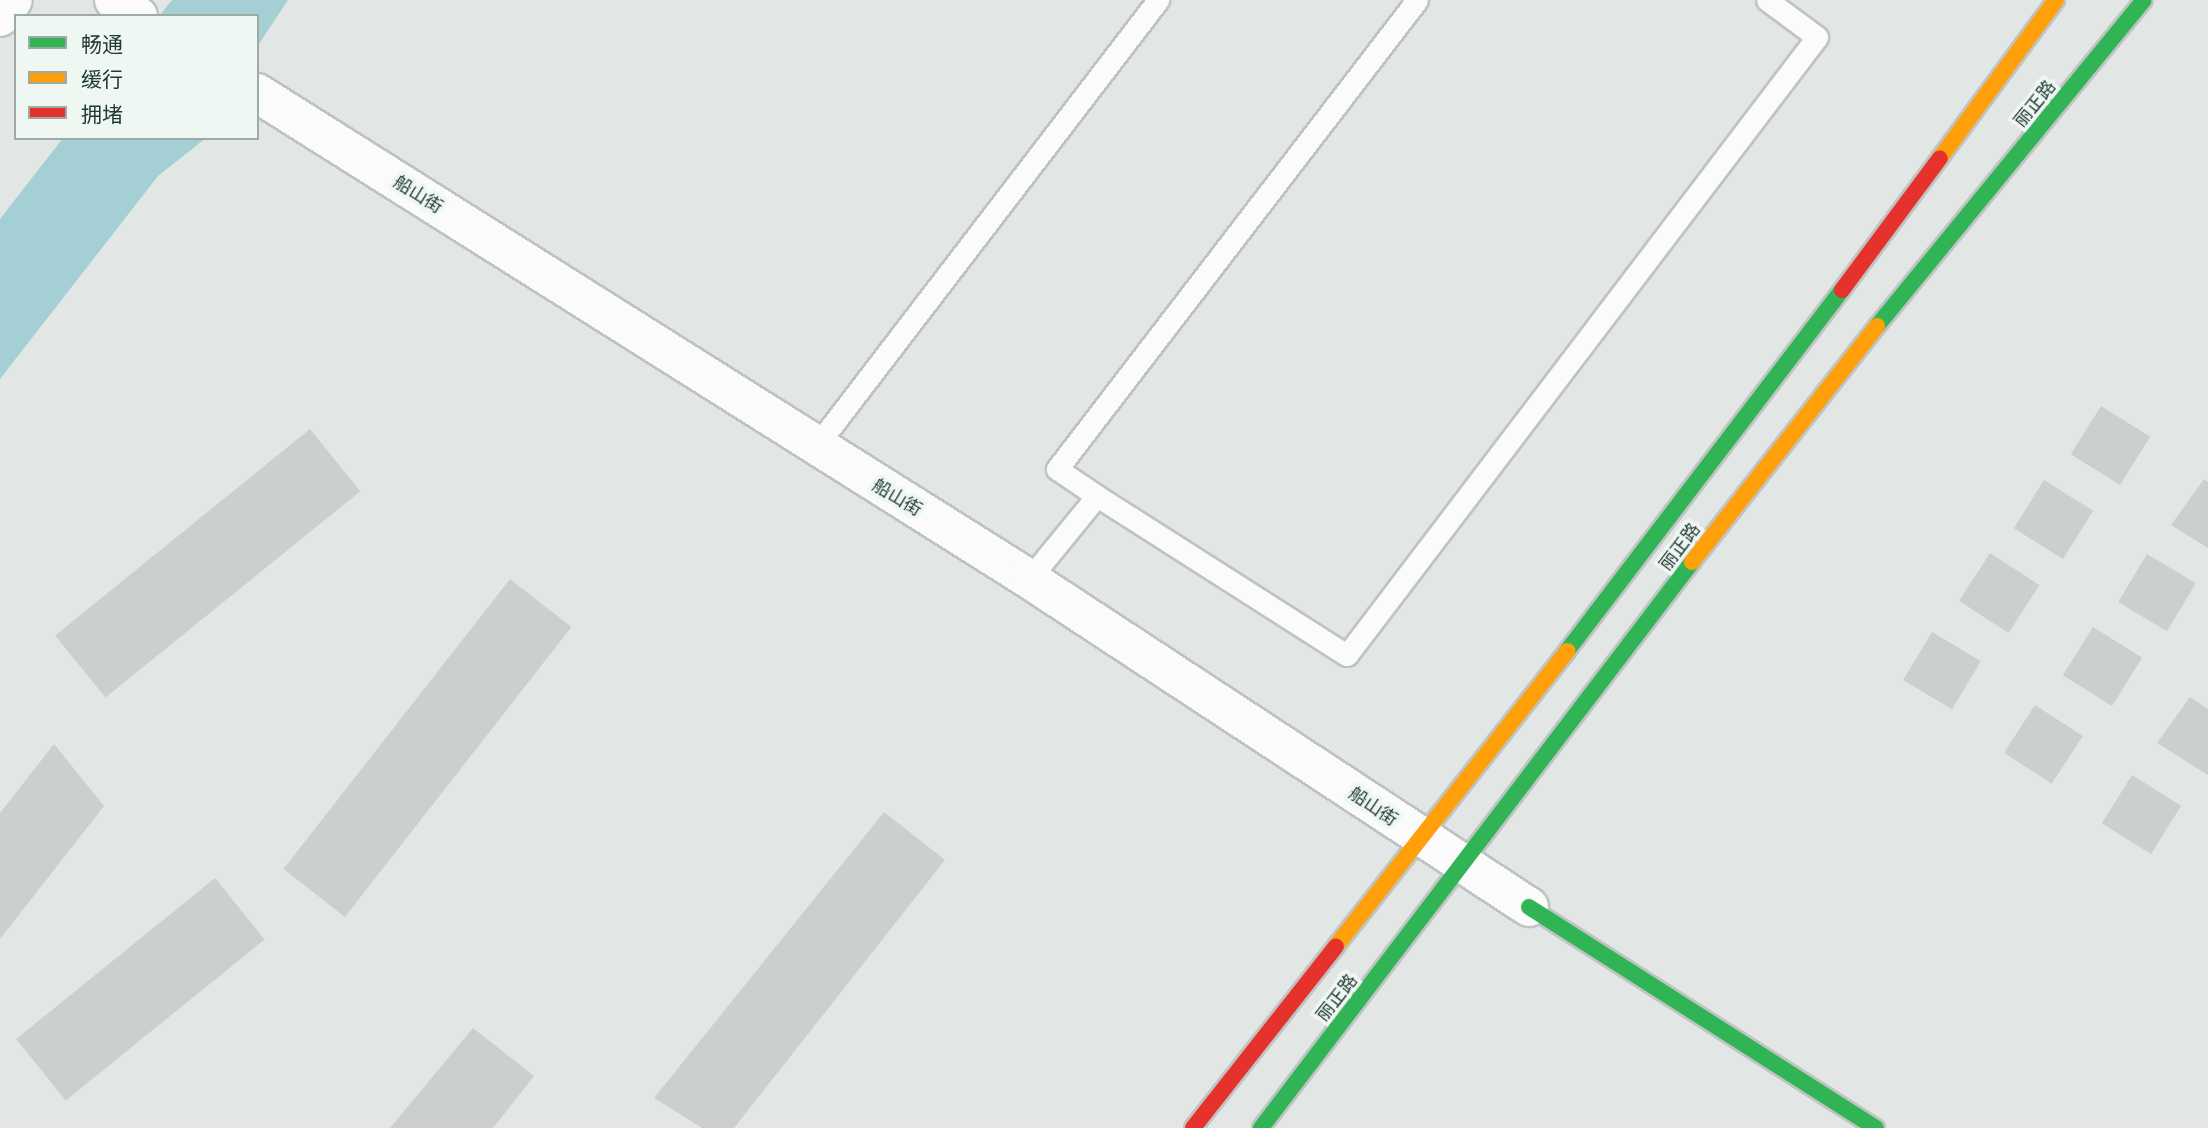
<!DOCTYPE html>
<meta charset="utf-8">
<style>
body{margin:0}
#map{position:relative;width:2208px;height:1128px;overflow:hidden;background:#e2e7e5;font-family:Quicksand,"Noto Sans SC",sans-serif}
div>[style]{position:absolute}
.water>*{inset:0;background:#a4cfd4}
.building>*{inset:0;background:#cbd0ce;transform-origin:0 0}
.roads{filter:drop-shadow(2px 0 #bfc4c2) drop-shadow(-2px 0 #bfc4c2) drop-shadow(0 2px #bfc4c2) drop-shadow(0 -2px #bfc4c2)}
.lane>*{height:21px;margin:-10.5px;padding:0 10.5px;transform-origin:10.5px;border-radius:10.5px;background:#fbfbfb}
.street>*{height:38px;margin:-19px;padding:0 19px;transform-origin:19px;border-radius:19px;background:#fbfbfb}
.fast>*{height:16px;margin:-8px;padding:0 8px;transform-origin:8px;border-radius:8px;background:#30b455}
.slow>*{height:16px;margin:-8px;padding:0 8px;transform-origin:8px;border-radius:8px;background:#ff9f0a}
.jam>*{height:16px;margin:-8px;padding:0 8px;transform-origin:8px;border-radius:8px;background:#e5322d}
span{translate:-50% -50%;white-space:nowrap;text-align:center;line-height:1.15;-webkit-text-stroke:7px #eff7f3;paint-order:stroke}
.street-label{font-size:18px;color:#213932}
.legend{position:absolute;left:14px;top:14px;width:245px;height:126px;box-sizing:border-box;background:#eff7f3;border:2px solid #9daba6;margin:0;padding:9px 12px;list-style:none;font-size:21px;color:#213932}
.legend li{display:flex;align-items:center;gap:14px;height:35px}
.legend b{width:35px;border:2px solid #9daba6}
</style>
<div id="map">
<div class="water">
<i style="clip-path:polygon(172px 0,288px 0,257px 47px,257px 16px,159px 16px)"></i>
<i style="clip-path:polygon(63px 138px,206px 138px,158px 176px,0 379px,0 219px)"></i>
</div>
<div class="building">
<i style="left:2101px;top:406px;width:58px;height:57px;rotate:32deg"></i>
<i style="left:310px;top:429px;width:80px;height:328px;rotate:51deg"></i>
<i style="clip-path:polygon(2204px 479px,2208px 482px,2208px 548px,2171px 525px)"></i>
<i style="left:2044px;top:480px;width:58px;height:57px;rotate:32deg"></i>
<i style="left:1990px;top:553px;width:59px;height:57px;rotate:33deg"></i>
<i style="left:2147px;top:554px;width:57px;height:56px;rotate:31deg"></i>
<i style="left:510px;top:579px;width:78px;height:368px;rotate:38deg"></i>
<i style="left:2093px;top:627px;width:58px;height:57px;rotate:32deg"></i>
<i style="left:1932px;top:632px;width:57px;height:56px;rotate:31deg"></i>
<i style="clip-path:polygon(2190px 697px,2208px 709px,2208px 775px,2157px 743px)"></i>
<i style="left:2035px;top:705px;width:57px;height:57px;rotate:33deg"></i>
<i style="clip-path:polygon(54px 744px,104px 806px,0 939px,0 813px)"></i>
<i style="left:2132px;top:775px;width:58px;height:57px;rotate:32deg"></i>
<i style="clip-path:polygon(884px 812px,945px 860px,734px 1128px,702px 1128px,654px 1098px)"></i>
<i style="left:215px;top:878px;width:79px;height:256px;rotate:51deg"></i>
<i style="clip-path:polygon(473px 1028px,534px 1076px,493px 1128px,390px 1128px)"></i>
</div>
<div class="roads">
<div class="lane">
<i style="left:814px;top:449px;width:566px;rotate:-52.54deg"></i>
<i style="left:1097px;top:496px;width:296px;rotate:32.5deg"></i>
<i style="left:1347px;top:655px;width:776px;rotate:-52.75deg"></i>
<i style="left:1817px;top:37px;width:62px;rotate:-143.5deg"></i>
<i style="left:1029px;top:579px;width:107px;rotate:-50.7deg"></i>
<i style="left:1097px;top:496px;width:48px;rotate:-146deg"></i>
<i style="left:1057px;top:469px;width:591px;rotate:-52.49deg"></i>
</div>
<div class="street">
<i style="left:114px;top:0;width:29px;rotate:34deg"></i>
<i style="left:0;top:17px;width:21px;rotate:-53deg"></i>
<i style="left:257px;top:93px;width:912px;rotate:32.19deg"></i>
<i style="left:1029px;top:579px;width:598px;rotate:33.26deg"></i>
</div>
<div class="fast">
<i style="left:1877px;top:326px;width:421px;rotate:-50.7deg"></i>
<i style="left:1567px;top:651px;width:454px;rotate:-52.7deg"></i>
<i style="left:1529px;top:907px;width:411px;rotate:32.5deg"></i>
<i style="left:1261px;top:1128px;width:711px;rotate:-52.71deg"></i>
</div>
<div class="slow">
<i style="left:1940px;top:158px;width:196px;rotate:-53.7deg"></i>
<i style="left:1692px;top:562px;width:300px;rotate:-51.9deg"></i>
<i style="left:1336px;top:946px;width:375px;rotate:-51.9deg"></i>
</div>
<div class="jam">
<i style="left:1842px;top:290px;width:164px;rotate:-53.4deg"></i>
<i style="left:1193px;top:1128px;width:231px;rotate:-51.8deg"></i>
</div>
</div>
<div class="street-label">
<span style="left:2035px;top:104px;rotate:-51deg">丽正路</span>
<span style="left:418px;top:195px;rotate:32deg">船山街</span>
<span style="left:897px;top:498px;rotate:31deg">船山街</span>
<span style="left:1680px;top:547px;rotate:-53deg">丽正路</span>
<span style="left:1373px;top:807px;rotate:34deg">船山街</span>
<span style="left:1337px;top:998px;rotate:-52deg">丽正路</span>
</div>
<ul class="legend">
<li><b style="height:9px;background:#30b455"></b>畅通</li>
<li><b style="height:9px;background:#ff9f0a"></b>缓行</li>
<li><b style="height:9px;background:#e5322d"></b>拥堵</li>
</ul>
</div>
